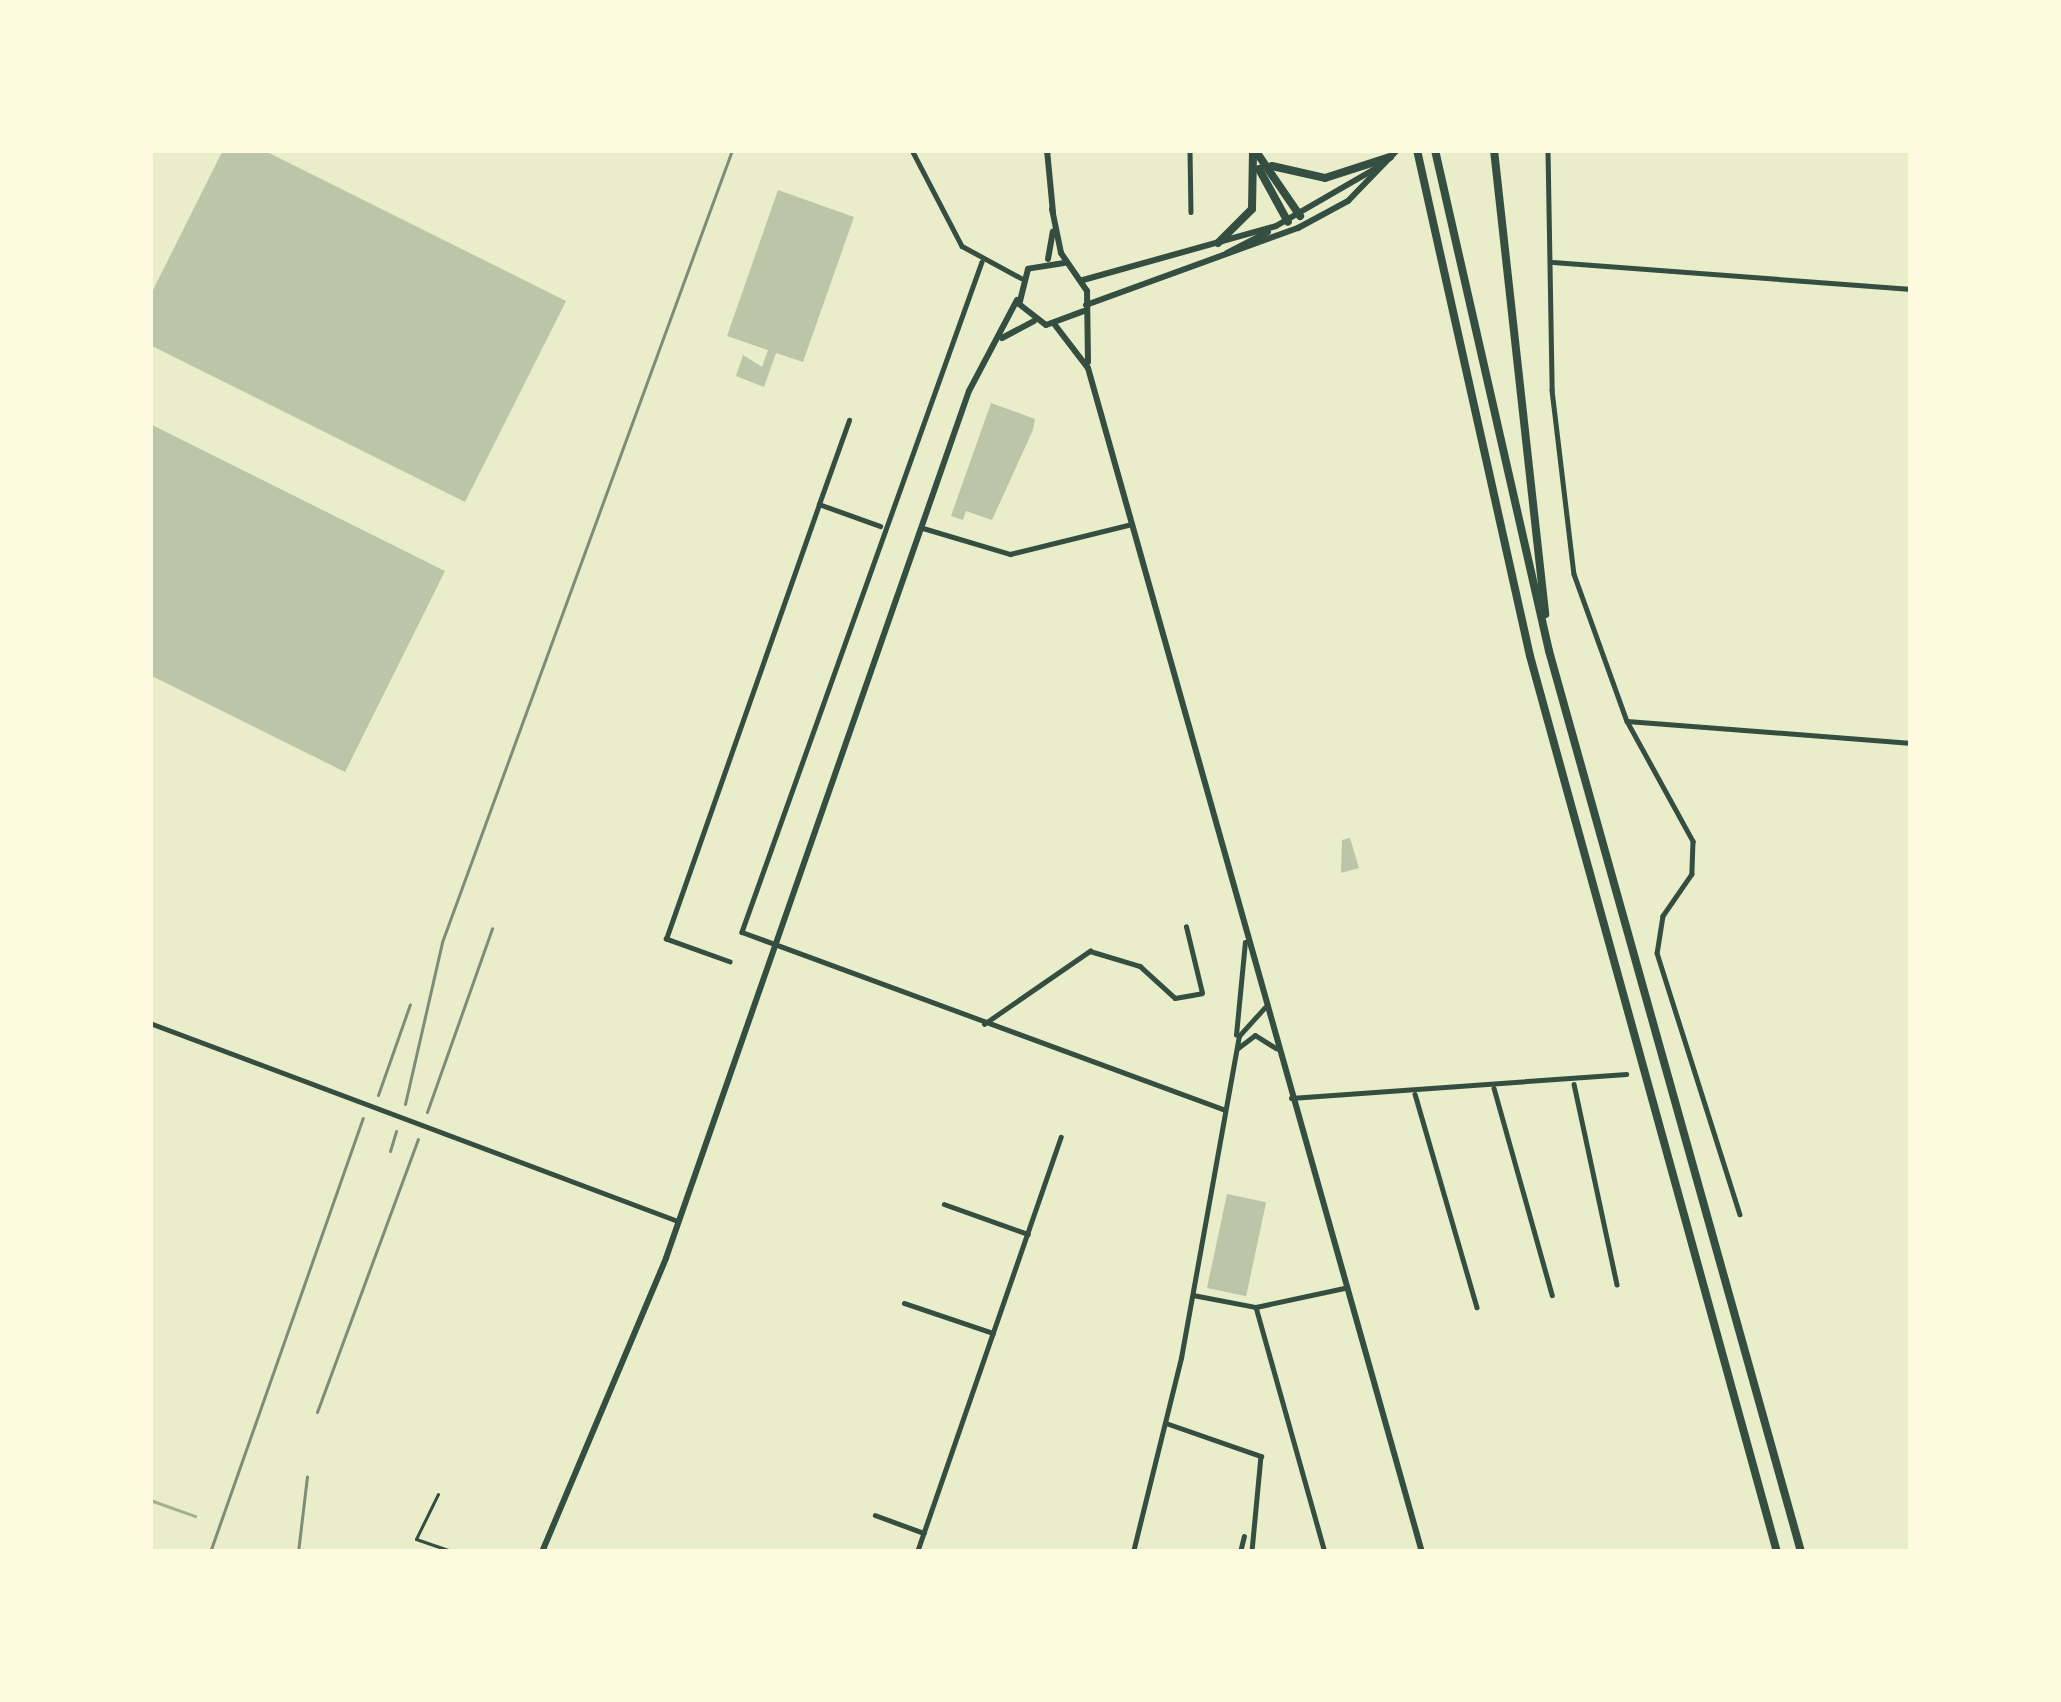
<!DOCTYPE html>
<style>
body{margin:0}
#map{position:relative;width:2061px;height:1702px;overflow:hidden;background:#e9edc9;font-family:"Roboto Serif",serif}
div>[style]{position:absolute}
.stream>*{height:3px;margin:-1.5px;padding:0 1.5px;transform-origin:1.5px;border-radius:1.5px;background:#a3b18a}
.building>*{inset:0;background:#bcc5a7;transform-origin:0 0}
.service>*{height:3px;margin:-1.5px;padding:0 1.5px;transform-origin:1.5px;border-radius:1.5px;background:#344e41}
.minor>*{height:4.5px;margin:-2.25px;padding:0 2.25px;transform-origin:2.25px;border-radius:2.25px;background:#344e41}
.tertiary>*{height:6px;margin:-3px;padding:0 3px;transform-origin:3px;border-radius:3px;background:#344e41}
.secondary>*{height:6px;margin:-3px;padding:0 3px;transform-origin:3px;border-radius:3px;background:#344e41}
.trunk>*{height:8px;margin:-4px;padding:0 4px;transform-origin:4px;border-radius:4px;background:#344e41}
.rail>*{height:3px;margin:-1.5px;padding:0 1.5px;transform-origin:1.5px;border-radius:1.5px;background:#7c8e77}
span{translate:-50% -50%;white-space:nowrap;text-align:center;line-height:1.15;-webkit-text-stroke:9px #fefae0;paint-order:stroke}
.frame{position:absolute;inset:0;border:153px solid #fefae0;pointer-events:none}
</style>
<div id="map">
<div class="stream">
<i style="left:150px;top:1500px;width:48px;rotate:19.6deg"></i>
</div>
<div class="building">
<i style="clip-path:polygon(223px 150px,263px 150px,566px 301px,465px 502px,150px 345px,150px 296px)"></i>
<i style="clip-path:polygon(778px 190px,854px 217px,803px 362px,776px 353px,764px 387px,736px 376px,743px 355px,762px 367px,768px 350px,727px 336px)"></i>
<i style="clip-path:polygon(991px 403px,1035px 419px,1033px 430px,992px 520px,966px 511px,963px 520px,951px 516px)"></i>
<i style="clip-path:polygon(150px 424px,445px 571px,345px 772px,150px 675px)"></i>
<i style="clip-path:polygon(1350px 838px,1359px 868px,1341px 873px,1342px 840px)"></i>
<i style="left:1227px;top:1194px;width:40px;height:96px;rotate:12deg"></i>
</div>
<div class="service">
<i style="left:438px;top:1494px;width:50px;rotate:116.1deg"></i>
<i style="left:416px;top:1539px;width:40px;rotate:18.9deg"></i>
</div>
<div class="minor">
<i style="left:912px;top:150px;width:108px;rotate:62.5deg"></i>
<i style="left:962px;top:246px;width:67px;rotate:28.5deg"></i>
<i style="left:1190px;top:150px;width:62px;rotate:89.1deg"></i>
<i style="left:1548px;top:150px;width:240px;rotate:89deg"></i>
<i style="left:1552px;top:390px;width:185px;rotate:83.2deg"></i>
<i style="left:1574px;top:574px;width:156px;rotate:70.2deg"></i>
<i style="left:1627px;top:721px;width:137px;rotate:61.2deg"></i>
<i style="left:1693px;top:841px;width:33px;rotate:92deg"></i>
<i style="left:1692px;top:874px;width:51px;rotate:124.6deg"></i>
<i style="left:1663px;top:916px;width:37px;rotate:99deg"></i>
<i style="left:1657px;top:953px;width:274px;rotate:72.4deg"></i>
<i style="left:982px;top:262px;width:712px;rotate:109.71deg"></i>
<i style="left:742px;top:932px;width:513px;rotate:20.2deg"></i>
<i style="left:1553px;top:262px;width:359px;rotate:4.3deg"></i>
<i style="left:819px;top:504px;width:89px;rotate:-70.3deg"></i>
<i style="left:923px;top:528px;width:91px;rotate:16.6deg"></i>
<i style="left:1010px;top:554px;width:122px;rotate:-13.8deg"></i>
<i style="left:1627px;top:721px;width:285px;rotate:4.4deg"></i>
<i style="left:730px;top:962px;width:68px;rotate:-160.2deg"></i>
<i style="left:666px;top:939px;width:461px;rotate:-70.6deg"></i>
<i style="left:819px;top:504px;width:65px;rotate:19.8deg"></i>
<i style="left:150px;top:1023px;width:564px;rotate:20.56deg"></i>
<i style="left:984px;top:1024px;width:129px;rotate:-34.6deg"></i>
<i style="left:1090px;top:951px;width:52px;rotate:16.7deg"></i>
<i style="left:1140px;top:966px;width:47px;rotate:42.4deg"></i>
<i style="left:1175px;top:998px;width:27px;rotate:-10deg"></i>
<i style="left:1202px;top:993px;width:68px;rotate:-103.6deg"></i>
<i style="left:1236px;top:1035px;width:93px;rotate:-84.5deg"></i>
<i style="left:1238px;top:1048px;width:21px;rotate:-37deg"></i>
<i style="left:1255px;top:1035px;width:25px;rotate:32deg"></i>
<i style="left:1574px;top:1084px;width:205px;rotate:77.9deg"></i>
<i style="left:1494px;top:1088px;width:215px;rotate:74.3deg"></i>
<i style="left:1415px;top:1094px;width:222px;rotate:73.8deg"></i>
<i style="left:1291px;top:1098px;width:336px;rotate:-4.1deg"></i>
<i style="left:944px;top:1204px;width:89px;rotate:19.7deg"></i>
<i style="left:1193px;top:1295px;width:64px;rotate:10.8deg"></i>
<i style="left:1256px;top:1307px;width:91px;rotate:-12.1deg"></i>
<i style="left:904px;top:1303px;width:94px;rotate:18.6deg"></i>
<i style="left:1256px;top:1307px;width:255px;rotate:74.3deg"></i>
<i style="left:1166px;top:1423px;width:101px;rotate:19.2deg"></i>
<i style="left:1261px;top:1456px;width:96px;rotate:95.4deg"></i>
<i style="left:875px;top:1515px;width:52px;rotate:20.2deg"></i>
<i style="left:917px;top:1552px;width:439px;rotate:-70.9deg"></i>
<i style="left:1133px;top:1552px;width:200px;rotate:-76.1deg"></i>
<i style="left:1181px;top:1358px;width:327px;rotate:-79.8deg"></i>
<i style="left:1239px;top:1036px;width:38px;rotate:-48deg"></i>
<i style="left:1240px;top:1552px;width:16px;rotate:-76deg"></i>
</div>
<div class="tertiary">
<i style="left:1002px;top:338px;width:36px;rotate:-28deg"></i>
<i style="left:542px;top:1552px;width:319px;rotate:-67.1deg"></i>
<i style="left:666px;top:1258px;width:918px;rotate:-70.74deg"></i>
<i style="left:969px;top:391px;width:103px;rotate:-62.2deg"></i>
</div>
<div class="secondary">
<i style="left:1047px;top:150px;width:62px;rotate:84.5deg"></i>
<i style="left:1052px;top:209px;width:45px;rotate:78.4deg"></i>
<i style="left:1061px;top:253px;width:46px;rotate:55.6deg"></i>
<i style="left:1087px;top:291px;width:71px;rotate:89.2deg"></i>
<i style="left:1227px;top:253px;width:46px;rotate:-27.1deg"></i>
<i style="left:1048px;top:259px;width:28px;rotate:-80deg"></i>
<i style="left:1064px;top:263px;width:36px;rotate:171deg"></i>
<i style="left:1028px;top:269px;width:36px;rotate:104deg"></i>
<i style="left:1019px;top:304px;width:34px;rotate:38deg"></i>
<i style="left:1046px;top:325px;width:40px;rotate:-20.2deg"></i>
<i style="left:1083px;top:280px;width:200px;rotate:-15.6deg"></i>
<i style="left:1276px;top:226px;width:118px;rotate:-30deg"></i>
<i style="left:1086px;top:305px;width:226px;rotate:-20deg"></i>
<i style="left:1298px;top:228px;width:57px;rotate:-28.4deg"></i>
<i style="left:1348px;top:201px;width:71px;rotate:-46.1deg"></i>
<i style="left:1055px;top:325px;width:54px;rotate:52.5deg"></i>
<i style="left:1088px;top:368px;width:1230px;rotate:74.25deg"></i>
</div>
<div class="trunk">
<i style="left:1255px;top:150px;width:80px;rotate:55.7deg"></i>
<i style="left:1417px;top:150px;width:518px;rotate:77.41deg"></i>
<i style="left:1530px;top:656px;width:929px;rotate:74.59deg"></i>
<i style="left:1435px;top:150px;width:514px;rotate:77.18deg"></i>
<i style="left:1549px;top:651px;width:936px;rotate:74.37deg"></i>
<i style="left:1494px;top:150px;width:467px;rotate:83.7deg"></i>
<i style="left:1272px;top:166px;width:54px;rotate:12.8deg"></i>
<i style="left:1325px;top:178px;width:68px;rotate:-17.9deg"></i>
<i style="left:1259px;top:169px;width:60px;rotate:61.3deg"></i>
<i style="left:1218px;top:243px;width:48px;rotate:-45deg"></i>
<i style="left:1252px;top:209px;width:59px;rotate:-89deg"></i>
</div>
<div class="rail">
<i style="left:378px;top:1095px;width:96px;rotate:-70.6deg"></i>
<i style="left:405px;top:1104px;width:166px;rotate:-77.1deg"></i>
<i style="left:442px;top:942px;width:843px;rotate:-69.89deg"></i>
<i style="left:427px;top:1112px;width:195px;rotate:-70.5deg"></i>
<i style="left:390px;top:1151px;width:21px;rotate:-73deg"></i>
<i style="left:317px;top:1412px;width:291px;rotate:-69.7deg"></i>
<i style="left:210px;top:1552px;width:460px;rotate:-70.6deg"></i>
<i style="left:298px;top:1552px;width:76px;rotate:-83.2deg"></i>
</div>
<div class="frame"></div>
</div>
